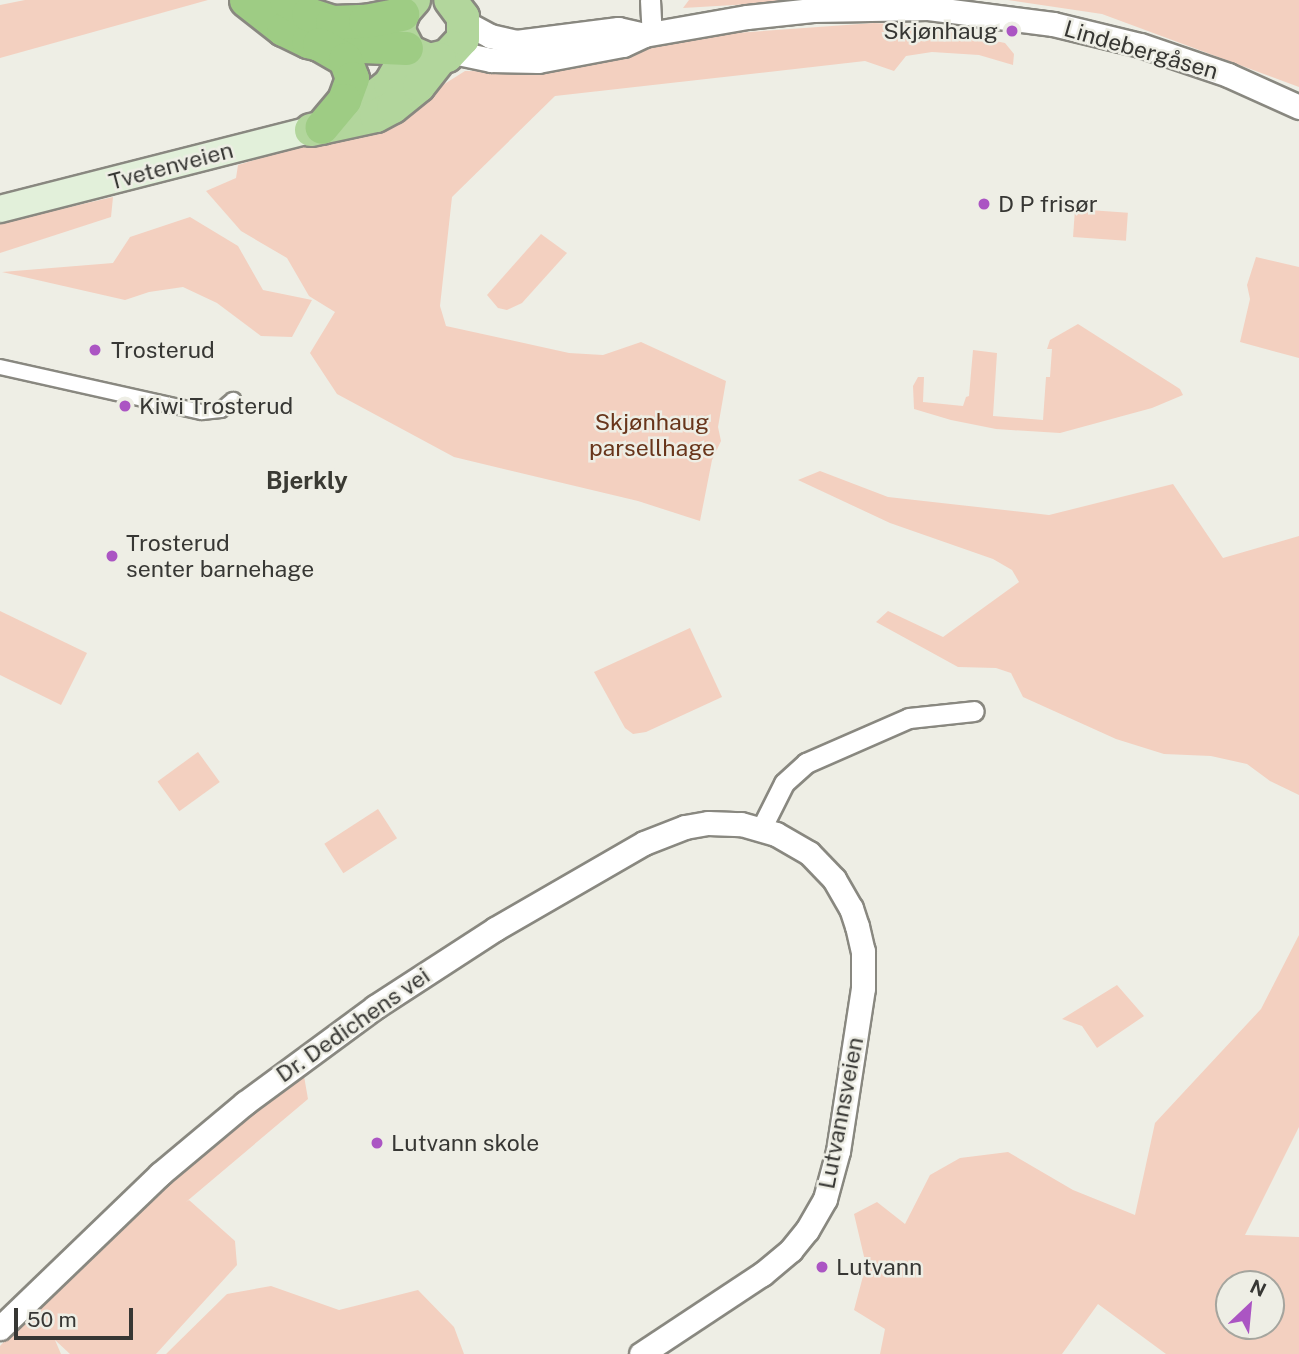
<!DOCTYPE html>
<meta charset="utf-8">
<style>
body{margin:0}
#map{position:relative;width:1299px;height:1354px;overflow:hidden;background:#eeeee5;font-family:"Public Sans",sans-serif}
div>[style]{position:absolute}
.green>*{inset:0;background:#f3d0c0;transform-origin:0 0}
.roads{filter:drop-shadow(2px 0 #898880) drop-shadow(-2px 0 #898880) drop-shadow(0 2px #898880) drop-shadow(0 -2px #898880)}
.pedestrian>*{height:14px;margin:-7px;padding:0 7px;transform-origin:7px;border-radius:7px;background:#fff}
.minor>*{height:19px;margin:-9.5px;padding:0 9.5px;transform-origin:9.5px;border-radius:9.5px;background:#fff}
.tertiary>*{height:23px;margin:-11.5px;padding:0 11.5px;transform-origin:11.5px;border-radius:11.5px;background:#fff}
.secondary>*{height:26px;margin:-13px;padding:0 13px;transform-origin:13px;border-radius:13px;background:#e2f0da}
.trunk>*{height:32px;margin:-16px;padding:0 16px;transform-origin:16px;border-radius:16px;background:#b2d69c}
.motorway>*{height:33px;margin:-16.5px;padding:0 16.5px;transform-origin:16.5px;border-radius:16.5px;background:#9ecc84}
.dots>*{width:19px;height:19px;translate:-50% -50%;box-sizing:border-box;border:4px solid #eeeee5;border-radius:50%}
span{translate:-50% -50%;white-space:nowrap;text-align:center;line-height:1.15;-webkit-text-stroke:5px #eeeee5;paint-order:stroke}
.poi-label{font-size:23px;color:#373734}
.right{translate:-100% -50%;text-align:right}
.left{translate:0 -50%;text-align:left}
.street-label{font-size:23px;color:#373734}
.park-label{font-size:23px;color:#68351b}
.neighbourhood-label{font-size:24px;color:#3a3a33;font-weight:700}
.north{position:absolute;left:1215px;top:1270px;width:70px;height:70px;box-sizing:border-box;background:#eeeee5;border:2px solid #a5a59e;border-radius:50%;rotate:26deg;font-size:19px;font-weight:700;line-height:28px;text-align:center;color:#373734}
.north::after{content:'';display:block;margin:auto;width:24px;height:32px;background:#ab55c3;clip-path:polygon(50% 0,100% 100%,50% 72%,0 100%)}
.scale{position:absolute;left:14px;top:1308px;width:119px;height:32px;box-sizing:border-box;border:4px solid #373734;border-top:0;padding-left:9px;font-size:21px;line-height:24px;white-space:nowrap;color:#373734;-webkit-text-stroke:5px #eeeee5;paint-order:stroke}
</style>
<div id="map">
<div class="green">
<i style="clip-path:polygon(25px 0,208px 0,0 58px,0 5px)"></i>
<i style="clip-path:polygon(689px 0,817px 0,683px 8px)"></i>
<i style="clip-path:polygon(1008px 0,1299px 0,1299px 87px,1102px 14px)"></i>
<i style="clip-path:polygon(874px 23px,924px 26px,1005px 43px,1014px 54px,1013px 65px,979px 55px,932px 52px,906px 56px,894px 71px,865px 61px,555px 96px,452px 197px,440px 306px,446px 326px,569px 353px,603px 355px,641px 342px,726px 381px,718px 427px,721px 441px,712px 460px,700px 521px,638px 501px,454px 457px,337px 394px,310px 353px,335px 312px,309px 296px,287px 258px,241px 231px,206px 191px,236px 178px,238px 165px,392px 117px,465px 71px,551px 72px,667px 38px)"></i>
<i style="clip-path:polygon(113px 197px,111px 217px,0 253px,0 223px)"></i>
<i style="left:1075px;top:209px;width:53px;height:28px;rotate:4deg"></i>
<i style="clip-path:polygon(190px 217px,238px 246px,263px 290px,312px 300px,292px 337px,261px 336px,217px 303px,183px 287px,149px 292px,125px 300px,2px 272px,113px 263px,130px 237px)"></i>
<i style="clip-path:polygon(541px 234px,567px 253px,522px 303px,507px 310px,498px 308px,487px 295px)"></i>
<i style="clip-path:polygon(1256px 257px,1299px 267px,1299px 358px,1240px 342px,1250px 299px,1247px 285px)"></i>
<i style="clip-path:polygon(1078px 324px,1180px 389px,1183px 395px,1152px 408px,1060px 433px,996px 429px,951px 420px,914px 409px,913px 386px,918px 377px,924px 377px,923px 402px,963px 406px,966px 397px,969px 396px,973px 350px,997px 353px,993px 416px,1043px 420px,1046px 377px,1050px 377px,1052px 349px,1047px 349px,1050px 340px)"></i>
<i style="clip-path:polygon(820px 471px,888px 497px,1049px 515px,1173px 484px,1223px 558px,1299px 536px,1299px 795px,1270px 781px,1247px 764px,1211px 756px,1164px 754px,1116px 739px,1023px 697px,1011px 673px,996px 668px,958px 667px,876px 622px,888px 611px,943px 637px,1019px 582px,1012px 570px,993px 559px,890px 523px,798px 480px)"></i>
<i style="clip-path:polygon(0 611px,87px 653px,61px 705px,0 675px)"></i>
<i style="clip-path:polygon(690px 628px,722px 697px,646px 732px,633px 734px,625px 728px,594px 672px)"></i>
<i style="left:198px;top:752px;width:37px;height:50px;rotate:54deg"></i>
<i style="left:378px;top:809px;width:35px;height:64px;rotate:57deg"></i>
<i style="clip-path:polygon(evenodd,1299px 935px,1299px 1127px,1245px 1235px,1299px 1237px,1299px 1354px,1166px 1354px,1098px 1304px,1062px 1354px,880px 1354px,885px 1329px,854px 1310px,866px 1265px,854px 1214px,877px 1202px,905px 1224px,930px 1175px,960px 1158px,1008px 1152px,1073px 1190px,1135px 1215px,1155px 1123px,1261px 1009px,1299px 935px,1271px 1284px,1271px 1326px,1229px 1326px,1229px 1284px,1271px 1284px)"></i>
<i style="clip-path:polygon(1117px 985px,1144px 1016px,1097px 1048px,1082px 1026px,1062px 1019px)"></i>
<i style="clip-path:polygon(304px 1076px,308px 1099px,186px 1202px,189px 1200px,235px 1241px,237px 1265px,156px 1354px,70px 1354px,55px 1340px,61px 1354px,0 1354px,0 1346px,136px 1202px)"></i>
<i style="clip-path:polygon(271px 1286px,339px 1310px,418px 1290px,454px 1327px,464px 1354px,166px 1354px,227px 1294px)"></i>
</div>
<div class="roads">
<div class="pedestrian">
<i style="left:0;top:367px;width:207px;rotate:12.6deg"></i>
<i style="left:202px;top:412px;width:19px;rotate:-6deg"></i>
<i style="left:221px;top:410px;width:16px;rotate:-40deg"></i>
</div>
<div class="minor">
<i style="left:650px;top:0;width:33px;rotate:87deg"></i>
<i style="left:761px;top:829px;width:51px;rotate:-63.4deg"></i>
<i style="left:784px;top:783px;width:30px;rotate:-42deg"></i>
<i style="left:806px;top:763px;width:112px;rotate:-23.6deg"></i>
<i style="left:909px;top:718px;width:65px;rotate:-6.1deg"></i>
</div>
<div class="tertiary">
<i style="left:464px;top:22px;width:30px;rotate:28deg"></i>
<i style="left:490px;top:36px;width:27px;rotate:13deg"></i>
<i style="left:516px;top:42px;width:103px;rotate:-7.3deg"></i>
<i style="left:618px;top:29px;width:27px;rotate:13deg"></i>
<i style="left:453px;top:52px;width:39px;rotate:12deg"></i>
<i style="left:491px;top:60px;width:47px;rotate:1.2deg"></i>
<i style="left:538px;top:61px;width:86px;rotate:-10.7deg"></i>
<i style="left:623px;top:45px;width:23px;rotate:-25deg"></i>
<i style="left:644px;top:35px;width:105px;rotate:-9.9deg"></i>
<i style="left:747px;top:17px;width:66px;rotate:-6.1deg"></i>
<i style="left:813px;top:10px;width:115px;rotate:-1deg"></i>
<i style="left:928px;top:8px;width:126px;rotate:7.3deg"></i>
<i style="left:1053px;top:24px;width:89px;rotate:13.6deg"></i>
<i style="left:1140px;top:45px;width:93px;rotate:18.8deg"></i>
<i style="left:1228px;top:75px;width:78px;rotate:24.3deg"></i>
<i style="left:0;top:1328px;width:222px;rotate:-43.9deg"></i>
<i style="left:160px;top:1174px;width:111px;rotate:-39.9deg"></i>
<i style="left:245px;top:1103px;width:162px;rotate:-36.4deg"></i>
<i style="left:375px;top:1007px;width:143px;rotate:-33deg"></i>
<i style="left:495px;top:929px;width:172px;rotate:-30deg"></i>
<i style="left:644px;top:843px;width:44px;rotate:-21.3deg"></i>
<i style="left:685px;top:827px;width:23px;rotate:-10deg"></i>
<i style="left:708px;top:823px;width:33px;rotate:2deg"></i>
<i style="left:741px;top:824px;width:36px;rotate:16deg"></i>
<i style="left:776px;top:834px;width:38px;rotate:30deg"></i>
<i style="left:809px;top:853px;width:36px;rotate:46deg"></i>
<i style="left:834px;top:879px;width:34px;rotate:60deg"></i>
<i style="left:851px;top:908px;width:19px;rotate:72deg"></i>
<i style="left:857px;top:926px;width:26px;rotate:77deg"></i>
<i style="left:863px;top:951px;width:37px;rotate:90deg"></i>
<i style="left:863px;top:988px;width:165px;rotate:98.7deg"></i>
<i style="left:838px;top:1151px;width:50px;rotate:105.2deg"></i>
<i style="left:825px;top:1199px;width:36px;rotate:120deg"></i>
<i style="left:807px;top:1230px;width:26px;rotate:129deg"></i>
<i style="left:791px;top:1250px;width:38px;rotate:140deg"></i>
<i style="left:762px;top:1274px;width:145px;rotate:146.5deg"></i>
</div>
<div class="secondary">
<i style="left:0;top:209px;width:321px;rotate:-14.3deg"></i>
</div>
<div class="trunk">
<i style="left:414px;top:0;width:18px;rotate:131deg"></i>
<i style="left:402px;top:14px;width:17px;rotate:100deg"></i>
<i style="left:399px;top:31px;width:22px;rotate:63deg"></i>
<i style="left:409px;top:51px;width:22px;rotate:24deg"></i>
<i style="left:429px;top:60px;width:18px;rotate:-13deg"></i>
<i style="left:447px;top:56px;width:23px;rotate:-47deg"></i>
<i style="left:463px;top:39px;width:22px;rotate:-90deg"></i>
<i style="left:463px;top:17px;width:21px;rotate:-127deg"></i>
<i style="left:361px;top:107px;width:37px;rotate:-38deg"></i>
<i style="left:390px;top:84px;width:38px;rotate:-60deg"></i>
<i style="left:311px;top:130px;width:66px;rotate:-12.2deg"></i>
<i style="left:376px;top:116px;width:19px;rotate:-28deg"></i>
<i style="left:393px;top:107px;width:33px;rotate:-39deg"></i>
<i style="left:419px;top:86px;width:34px;rotate:-52deg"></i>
</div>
<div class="motorway">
<i style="left:246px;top:0;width:47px;rotate:38.1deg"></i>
<i style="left:283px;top:29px;width:28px;rotate:26deg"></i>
<i style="left:308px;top:41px;width:11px;rotate:15deg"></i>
<i style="left:319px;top:44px;width:87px;rotate:2.6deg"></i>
<i style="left:286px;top:0;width:26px;rotate:32deg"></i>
<i style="left:308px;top:14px;width:25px;rotate:18deg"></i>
<i style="left:332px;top:22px;width:33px;rotate:-2deg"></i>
<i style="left:365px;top:21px;width:38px;rotate:-11deg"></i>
<i style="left:319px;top:44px;width:30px;rotate:30deg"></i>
<i style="left:345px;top:59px;width:20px;rotate:70deg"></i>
<i style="left:352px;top:78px;width:23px;rotate:110deg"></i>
<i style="left:344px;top:100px;width:35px;rotate:130deg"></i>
</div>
</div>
<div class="dots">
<i style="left:1012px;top:31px;background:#ab55c3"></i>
<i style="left:984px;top:204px;background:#ab55c3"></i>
<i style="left:95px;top:350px;background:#ab55c3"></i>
<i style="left:125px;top:406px;background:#ab55c3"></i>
<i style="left:112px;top:556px;background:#ab55c3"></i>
<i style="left:377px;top:1143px;background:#ab55c3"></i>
<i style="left:822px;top:1267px;background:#ab55c3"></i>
</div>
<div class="poi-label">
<span class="right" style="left:998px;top:31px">Skjønhaug</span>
<span class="left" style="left:998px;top:204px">D P frisør</span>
<span class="left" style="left:111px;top:350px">Trosterud</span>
<span class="left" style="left:139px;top:406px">Kiwi Trosterud</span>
<span class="left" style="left:126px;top:556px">Trosterud<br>senter barnehage</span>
<span class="left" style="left:391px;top:1143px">Lutvann skole</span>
<span class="left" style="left:836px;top:1267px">Lutvann</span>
</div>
<div class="street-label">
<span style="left:1141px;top:50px;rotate:16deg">Lindebergåsen</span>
<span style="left:171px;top:166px;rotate:-15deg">Tvetenveien</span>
<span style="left:353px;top:1025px;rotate:-35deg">Dr. Dedichens vei</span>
<span style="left:841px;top:1113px;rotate:-79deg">Lutvannsveien</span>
</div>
<div class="park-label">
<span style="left:652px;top:435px">Skjønhaug<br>parsellhage</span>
</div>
<div class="neighbourhood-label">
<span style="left:307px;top:481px">Bjerkly</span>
</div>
<div class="north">N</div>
<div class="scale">50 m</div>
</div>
